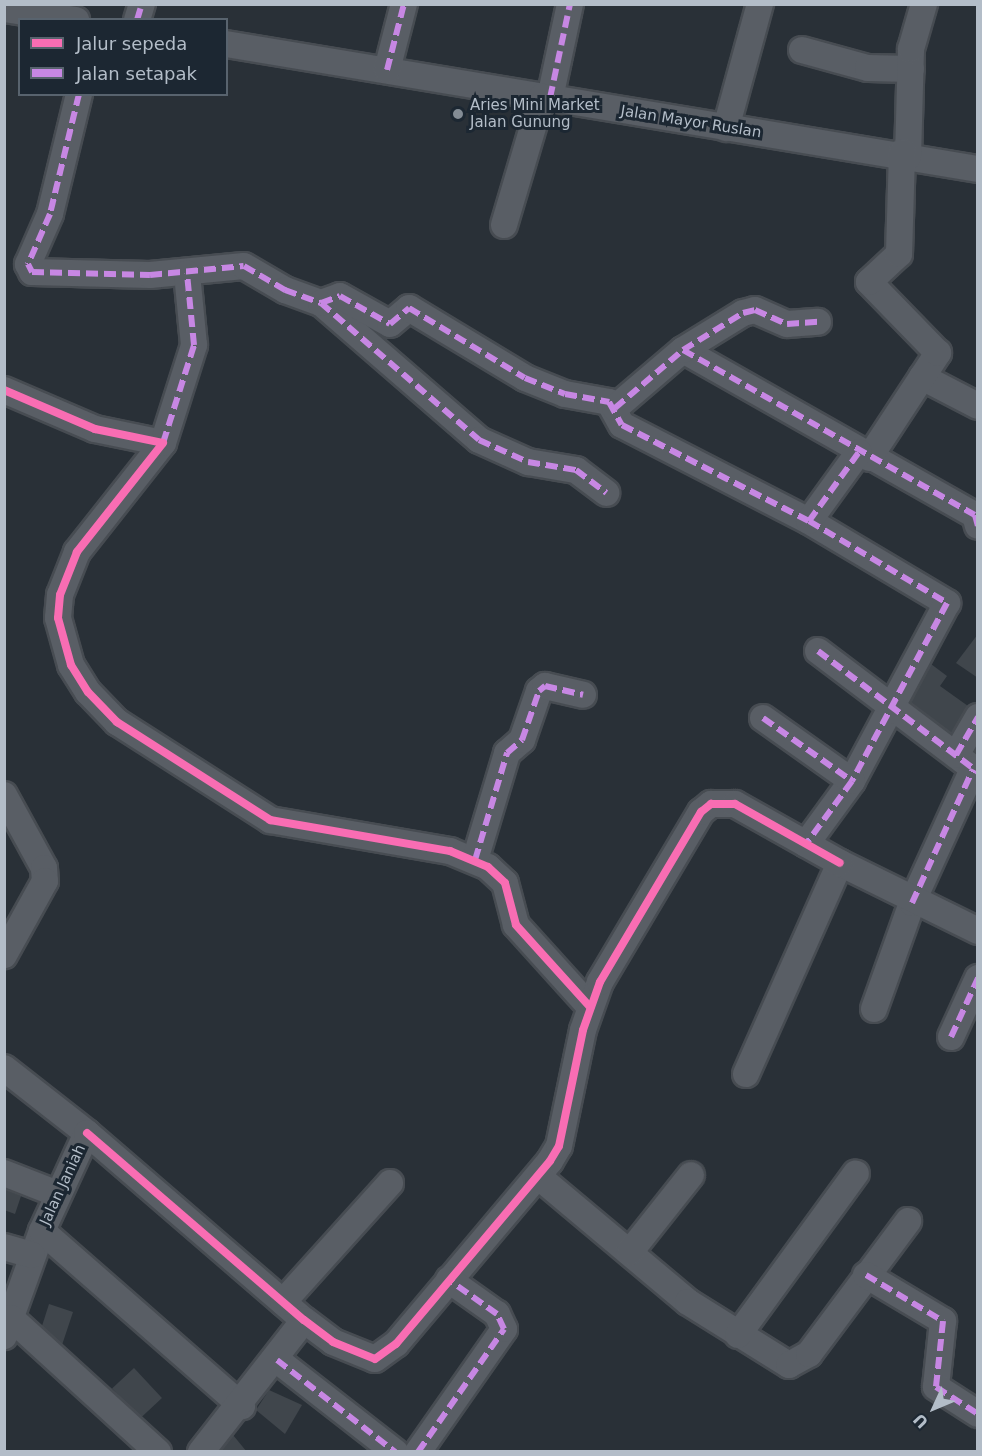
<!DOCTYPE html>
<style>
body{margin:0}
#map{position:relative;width:982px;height:1456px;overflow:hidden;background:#293037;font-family:"DejaVu Sans",sans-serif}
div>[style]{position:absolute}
.building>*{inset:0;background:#40464c;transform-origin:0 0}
.roads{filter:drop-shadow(2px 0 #474c52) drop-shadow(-2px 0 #474c52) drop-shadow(0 2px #474c52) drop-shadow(0 -2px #474c52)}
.minor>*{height:26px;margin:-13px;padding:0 13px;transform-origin:13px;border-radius:13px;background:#595e65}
.quiet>*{height:6px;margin-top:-3px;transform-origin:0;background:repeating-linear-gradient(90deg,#c787e3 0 12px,transparent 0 18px)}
.cycleway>*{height:8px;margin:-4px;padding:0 4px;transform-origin:4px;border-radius:4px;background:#f96db3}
.dots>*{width:16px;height:16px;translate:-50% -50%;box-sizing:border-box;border:3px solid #1c2732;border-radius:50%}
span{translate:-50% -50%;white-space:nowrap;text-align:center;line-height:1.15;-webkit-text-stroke:6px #1c2732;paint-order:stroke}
.poi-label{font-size:15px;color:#b3bdc8}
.left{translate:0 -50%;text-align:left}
.street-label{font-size:15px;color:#b3bdc8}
.frame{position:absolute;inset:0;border:6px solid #b3bdc8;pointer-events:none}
.legend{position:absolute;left:18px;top:18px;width:210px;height:78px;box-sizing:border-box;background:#1c2732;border:2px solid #58636e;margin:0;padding:8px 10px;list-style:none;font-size:18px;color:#b3bdc8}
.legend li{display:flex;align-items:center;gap:12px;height:30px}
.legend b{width:30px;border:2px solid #58636e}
.north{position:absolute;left:904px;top:1378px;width:60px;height:60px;-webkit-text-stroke:4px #1c2732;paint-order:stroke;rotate:226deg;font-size:16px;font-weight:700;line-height:24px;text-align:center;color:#b3bdc8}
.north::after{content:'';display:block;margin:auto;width:21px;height:27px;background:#b3bdc8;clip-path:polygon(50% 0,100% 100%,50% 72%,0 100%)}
</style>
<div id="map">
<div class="building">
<i style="clip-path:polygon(978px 634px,978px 678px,956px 663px)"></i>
<i style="clip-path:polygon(931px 664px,947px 676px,940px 686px,968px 706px,951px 733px,911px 702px)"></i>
<i style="clip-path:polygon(4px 1189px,21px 1196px,15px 1214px,4px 1210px)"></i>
<i style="clip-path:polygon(49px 1304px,73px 1312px,62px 1345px,42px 1326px)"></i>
<i style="left:134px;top:1368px;width:41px;height:30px;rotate:47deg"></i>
<i style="clip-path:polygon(269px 1390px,302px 1405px,285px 1434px,256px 1410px)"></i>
<i style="clip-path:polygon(233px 1435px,247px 1452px,220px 1452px)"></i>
</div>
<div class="roads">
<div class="minor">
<i style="left:4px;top:9px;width:73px;rotate:8.7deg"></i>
<i style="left:137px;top:20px;width:17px;rotate:-73deg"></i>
<i style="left:226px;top:44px;width:762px;rotate:9.44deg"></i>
<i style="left:802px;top:50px;width:68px;rotate:15.3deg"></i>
<i style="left:868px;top:68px;width:43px;rotate:1.3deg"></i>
<i style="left:387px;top:70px;width:68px;rotate:-75.6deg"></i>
<i style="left:79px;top:94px;width:123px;rotate:103.6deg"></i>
<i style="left:50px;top:214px;width:55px;rotate:113.7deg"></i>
<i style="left:28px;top:264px;width:9px;rotate:63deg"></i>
<i style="left:32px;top:272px;width:118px;rotate:1.5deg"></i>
<i style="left:150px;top:275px;width:94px;rotate:-5.5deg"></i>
<i style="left:244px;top:266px;width:48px;rotate:30.3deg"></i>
<i style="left:285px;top:290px;width:38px;rotate:20deg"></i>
<i style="left:321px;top:303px;width:209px;rotate:40.9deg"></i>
<i style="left:479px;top:440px;width:54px;rotate:24.2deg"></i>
<i style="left:528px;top:462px;width:49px;rotate:9.5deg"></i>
<i style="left:576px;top:470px;width:38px;rotate:37deg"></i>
<i style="left:550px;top:98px;width:96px;rotate:-78deg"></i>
<i style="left:726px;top:128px;width:129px;rotate:-74.7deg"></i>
<i style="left:908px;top:157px;width:108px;rotate:-88.4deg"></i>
<i style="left:911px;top:49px;width:47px;rotate:-73.9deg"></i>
<i style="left:504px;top:225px;width:134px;rotate:-73.5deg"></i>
<i style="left:321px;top:303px;width:20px;rotate:-20deg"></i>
<i style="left:340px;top:296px;width:57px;rotate:29.2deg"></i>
<i style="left:390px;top:324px;width:25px;rotate:-40deg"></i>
<i style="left:409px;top:308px;width:135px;rotate:31.1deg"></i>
<i style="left:525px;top:378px;width:43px;rotate:21.8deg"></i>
<i style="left:565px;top:394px;width:45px;rotate:10.3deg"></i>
<i style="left:609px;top:402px;width:26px;rotate:61deg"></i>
<i style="left:622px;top:425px;width:210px;rotate:27.2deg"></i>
<i style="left:809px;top:521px;width:161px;rotate:30.7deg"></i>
<i style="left:947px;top:603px;width:202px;rotate:118.1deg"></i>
<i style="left:852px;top:781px;width:78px;rotate:126.1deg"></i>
<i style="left:683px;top:350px;width:335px;rotate:29.5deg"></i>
<i style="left:975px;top:515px;width:11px;rotate:75deg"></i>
<i style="left:922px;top:377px;width:63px;rotate:27.4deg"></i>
<i style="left:4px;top:390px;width:99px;rotate:23.2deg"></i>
<i style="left:95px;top:429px;width:69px;rotate:11.6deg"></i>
<i style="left:163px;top:443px;width:139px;rotate:128.3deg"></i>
<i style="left:77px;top:552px;width:46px;rotate:111.6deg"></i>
<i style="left:60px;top:595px;width:23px;rotate:95deg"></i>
<i style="left:58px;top:618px;width:49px;rotate:74.5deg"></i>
<i style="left:71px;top:665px;width:32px;rotate:58deg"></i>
<i style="left:88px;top:692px;width:42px;rotate:46deg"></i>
<i style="left:117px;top:722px;width:182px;rotate:32.6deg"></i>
<i style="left:270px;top:820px;width:183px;rotate:9.8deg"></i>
<i style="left:450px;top:851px;width:41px;rotate:22.8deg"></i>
<i style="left:488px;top:867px;width:23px;rotate:43deg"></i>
<i style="left:505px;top:883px;width:43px;rotate:75.3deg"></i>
<i style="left:516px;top:925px;width:110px;rotate:47.9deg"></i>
<i style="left:615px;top:408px;width:89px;rotate:-40.5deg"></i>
<i style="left:683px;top:350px;width:70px;rotate:-31.7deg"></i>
<i style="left:743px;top:313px;width:12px;rotate:-14deg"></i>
<i style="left:755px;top:310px;width:35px;rotate:24deg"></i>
<i style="left:787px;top:324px;width:31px;rotate:-4deg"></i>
<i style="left:163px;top:443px;width:103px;rotate:-72.4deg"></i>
<i style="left:194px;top:345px;width:72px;rotate:-95.6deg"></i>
<i style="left:869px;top:458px;width:126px;rotate:-56.7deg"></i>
<i style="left:938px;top:353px;width:99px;rotate:-134.2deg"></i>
<i style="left:869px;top:282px;width:41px;rotate:-43deg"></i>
<i style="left:899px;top:254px;width:102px;rotate:-88.3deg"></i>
<i style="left:809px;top:521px;width:85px;rotate:-54.1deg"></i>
<i style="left:818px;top:651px;width:201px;rotate:37.1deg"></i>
<i style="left:763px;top:718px;width:109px;rotate:35.3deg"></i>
<i style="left:956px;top:755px;width:44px;rotate:-59.9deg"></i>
<i style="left:4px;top:795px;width:83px;rotate:61.3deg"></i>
<i style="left:44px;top:868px;width:13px;rotate:86deg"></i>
<i style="left:45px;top:881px;width:85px;rotate:119deg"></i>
<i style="left:475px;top:860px;width:112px;rotate:-73.3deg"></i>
<i style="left:507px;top:753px;width:20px;rotate:-41deg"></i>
<i style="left:522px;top:740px;width:52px;rotate:-70.9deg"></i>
<i style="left:539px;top:691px;width:8px;rotate:-40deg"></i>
<i style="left:545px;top:686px;width:39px;rotate:13deg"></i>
<i style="left:874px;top:1009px;width:113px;rotate:-70.3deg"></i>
<i style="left:912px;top:903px;width:147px;rotate:-65.5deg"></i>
<i style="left:951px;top:1037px;width:65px;rotate:-65.4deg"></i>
<i style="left:4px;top:1068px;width:105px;rotate:38.1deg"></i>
<i style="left:87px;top:1133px;width:108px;rotate:114.7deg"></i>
<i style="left:42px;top:1231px;width:112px;rotate:109.9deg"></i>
<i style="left:746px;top:1074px;width:231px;rotate:-66deg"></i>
<i style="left:840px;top:863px;width:154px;rotate:26.2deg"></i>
<i style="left:87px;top:1133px;width:286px;rotate:40.8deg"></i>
<i style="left:304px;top:1320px;width:36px;rotate:37deg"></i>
<i style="left:333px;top:1342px;width:45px;rotate:22deg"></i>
<i style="left:375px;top:1359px;width:26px;rotate:-36deg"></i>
<i style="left:396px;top:1344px;width:239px;rotate:-49.9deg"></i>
<i style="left:550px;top:1161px;width:17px;rotate:-59deg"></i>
<i style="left:559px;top:1146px;width:118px;rotate:-78.3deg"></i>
<i style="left:583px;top:1030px;width:51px;rotate:-70.5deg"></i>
<i style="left:600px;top:982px;width:198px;rotate:-59.3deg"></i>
<i style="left:701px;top:812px;width:13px;rotate:-39deg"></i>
<i style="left:711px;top:804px;width:24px"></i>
<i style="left:735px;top:804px;width:120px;rotate:29.3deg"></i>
<i style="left:4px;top:1173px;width:58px;rotate:21.3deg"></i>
<i style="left:539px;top:1177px;width:194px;rotate:40deg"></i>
<i style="left:688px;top:1302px;width:119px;rotate:32deg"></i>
<i style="left:789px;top:1365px;width:23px;rotate:-29deg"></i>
<i style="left:809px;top:1354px;width:166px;rotate:-53.3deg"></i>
<i style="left:42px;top:1231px;width:266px;rotate:41.2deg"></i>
<i style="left:4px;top:1247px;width:29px;rotate:16deg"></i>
<i style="left:630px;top:1252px;width:98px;rotate:-51.6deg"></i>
<i style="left:866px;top:1275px;width:90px;rotate:30.9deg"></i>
<i style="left:943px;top:1321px;width:66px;rotate:96.1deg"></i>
<i style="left:936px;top:1387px;width:50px;rotate:32.7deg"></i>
<i style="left:283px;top:1302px;width:160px;rotate:-48deg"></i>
<i style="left:11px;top:1318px;width:199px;rotate:42.4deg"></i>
<i style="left:738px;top:1335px;width:200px;rotate:-53.9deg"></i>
<i style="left:277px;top:1360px;width:150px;rotate:37.9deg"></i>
<i style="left:201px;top:1452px;width:167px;rotate:-52deg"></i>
<i style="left:418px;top:1452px;width:150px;rotate:-55deg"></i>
<i style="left:504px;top:1329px;width:17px;rotate:-115deg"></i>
<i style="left:497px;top:1314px;width:59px;rotate:-144.7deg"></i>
</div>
</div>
<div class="quiet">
<i style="left:137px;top:20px;width:17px;rotate:-73deg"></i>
<i style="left:387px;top:70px;width:68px;rotate:-75.6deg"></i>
<i style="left:79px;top:94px;width:123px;rotate:103.6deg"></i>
<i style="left:50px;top:214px;width:55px;rotate:113.7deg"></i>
<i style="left:28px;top:264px;width:9px;rotate:63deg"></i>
<i style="left:32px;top:272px;width:118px;rotate:1.5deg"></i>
<i style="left:150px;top:275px;width:94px;rotate:-5.5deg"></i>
<i style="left:244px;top:266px;width:48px;rotate:30.3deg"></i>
<i style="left:285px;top:290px;width:38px;rotate:20deg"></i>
<i style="left:321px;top:303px;width:209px;rotate:40.9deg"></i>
<i style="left:479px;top:440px;width:54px;rotate:24.2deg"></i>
<i style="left:528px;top:462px;width:49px;rotate:9.5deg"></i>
<i style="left:576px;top:470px;width:38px;rotate:37deg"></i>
<i style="left:550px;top:98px;width:96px;rotate:-78deg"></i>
<i style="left:321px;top:303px;width:20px;rotate:-20deg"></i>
<i style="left:340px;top:296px;width:57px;rotate:29.2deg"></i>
<i style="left:390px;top:324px;width:25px;rotate:-40deg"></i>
<i style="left:409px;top:308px;width:135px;rotate:31.1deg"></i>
<i style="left:525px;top:378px;width:43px;rotate:21.8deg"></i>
<i style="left:565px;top:394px;width:45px;rotate:10.3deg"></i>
<i style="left:609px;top:402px;width:26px;rotate:61deg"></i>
<i style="left:622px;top:425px;width:210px;rotate:27.2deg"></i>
<i style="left:809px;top:521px;width:161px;rotate:30.7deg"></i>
<i style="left:947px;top:603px;width:202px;rotate:118.1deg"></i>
<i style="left:852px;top:781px;width:78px;rotate:126.1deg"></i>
<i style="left:683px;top:350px;width:335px;rotate:29.5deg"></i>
<i style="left:975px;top:515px;width:11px;rotate:75deg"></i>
<i style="left:615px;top:408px;width:89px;rotate:-40.5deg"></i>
<i style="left:683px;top:350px;width:70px;rotate:-31.7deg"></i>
<i style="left:743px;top:313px;width:12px;rotate:-14deg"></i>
<i style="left:755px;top:310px;width:35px;rotate:24deg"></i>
<i style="left:787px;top:324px;width:31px;rotate:-4deg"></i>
<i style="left:163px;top:443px;width:103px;rotate:-72.4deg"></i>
<i style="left:194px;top:345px;width:72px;rotate:-95.6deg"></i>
<i style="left:809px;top:521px;width:85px;rotate:-54.1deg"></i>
<i style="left:818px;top:651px;width:201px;rotate:37.1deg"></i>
<i style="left:763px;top:718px;width:109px;rotate:35.3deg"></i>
<i style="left:956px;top:755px;width:44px;rotate:-59.9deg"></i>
<i style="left:475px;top:860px;width:112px;rotate:-73.3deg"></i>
<i style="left:507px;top:753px;width:20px;rotate:-41deg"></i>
<i style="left:522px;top:740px;width:52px;rotate:-70.9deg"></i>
<i style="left:539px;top:691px;width:8px;rotate:-40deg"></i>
<i style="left:545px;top:686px;width:39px;rotate:13deg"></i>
<i style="left:912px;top:903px;width:147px;rotate:-65.5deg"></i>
<i style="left:951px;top:1037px;width:65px;rotate:-65.4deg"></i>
<i style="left:866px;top:1275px;width:90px;rotate:30.9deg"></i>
<i style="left:943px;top:1321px;width:66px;rotate:96.1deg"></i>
<i style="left:936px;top:1387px;width:50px;rotate:32.7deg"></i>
<i style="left:277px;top:1360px;width:150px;rotate:37.9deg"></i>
<i style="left:418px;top:1452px;width:150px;rotate:-55deg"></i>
<i style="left:504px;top:1329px;width:17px;rotate:-115deg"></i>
<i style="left:497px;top:1314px;width:59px;rotate:-144.7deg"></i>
</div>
<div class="cycleway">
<i style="left:4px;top:390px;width:99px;rotate:23.2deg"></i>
<i style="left:95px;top:429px;width:69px;rotate:11.6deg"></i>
<i style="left:163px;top:443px;width:139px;rotate:128.3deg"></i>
<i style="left:77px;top:552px;width:46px;rotate:111.6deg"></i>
<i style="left:60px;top:595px;width:23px;rotate:95deg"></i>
<i style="left:58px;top:618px;width:49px;rotate:74.5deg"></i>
<i style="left:71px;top:665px;width:32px;rotate:58deg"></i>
<i style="left:88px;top:692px;width:42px;rotate:46deg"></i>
<i style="left:117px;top:722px;width:182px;rotate:32.6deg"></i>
<i style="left:270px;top:820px;width:183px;rotate:9.8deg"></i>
<i style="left:450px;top:851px;width:41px;rotate:22.8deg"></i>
<i style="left:488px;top:867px;width:23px;rotate:43deg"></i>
<i style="left:505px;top:883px;width:43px;rotate:75.3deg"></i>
<i style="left:516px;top:925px;width:110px;rotate:47.9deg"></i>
<i style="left:87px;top:1133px;width:286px;rotate:40.8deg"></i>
<i style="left:304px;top:1320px;width:36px;rotate:37deg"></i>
<i style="left:333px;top:1342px;width:45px;rotate:22deg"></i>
<i style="left:375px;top:1359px;width:26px;rotate:-36deg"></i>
<i style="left:396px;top:1344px;width:239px;rotate:-49.9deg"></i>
<i style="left:550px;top:1161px;width:17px;rotate:-59deg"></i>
<i style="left:559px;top:1146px;width:118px;rotate:-78.3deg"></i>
<i style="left:583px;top:1030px;width:51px;rotate:-70.5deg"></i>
<i style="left:600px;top:982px;width:198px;rotate:-59.3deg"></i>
<i style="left:701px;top:812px;width:13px;rotate:-39deg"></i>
<i style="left:711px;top:804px;width:24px"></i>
<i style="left:735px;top:804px;width:120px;rotate:29.3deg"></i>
</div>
<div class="dots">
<i style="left:458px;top:114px;background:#838c95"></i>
</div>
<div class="poi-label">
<span class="left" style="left:470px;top:114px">Aries Mini Market<br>Jalan Gunung</span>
</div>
<div class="street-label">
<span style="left:691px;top:122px;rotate:9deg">Jalan Mayor Ruslan</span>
<span style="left:63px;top:1185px;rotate:-65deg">Jalan Janiah</span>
</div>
<div class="frame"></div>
<ul class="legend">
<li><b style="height:8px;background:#f96db3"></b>Jalur sepeda</li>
<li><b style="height:8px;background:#c787e3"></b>Jalan setapak</li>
</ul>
<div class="north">U</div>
</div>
